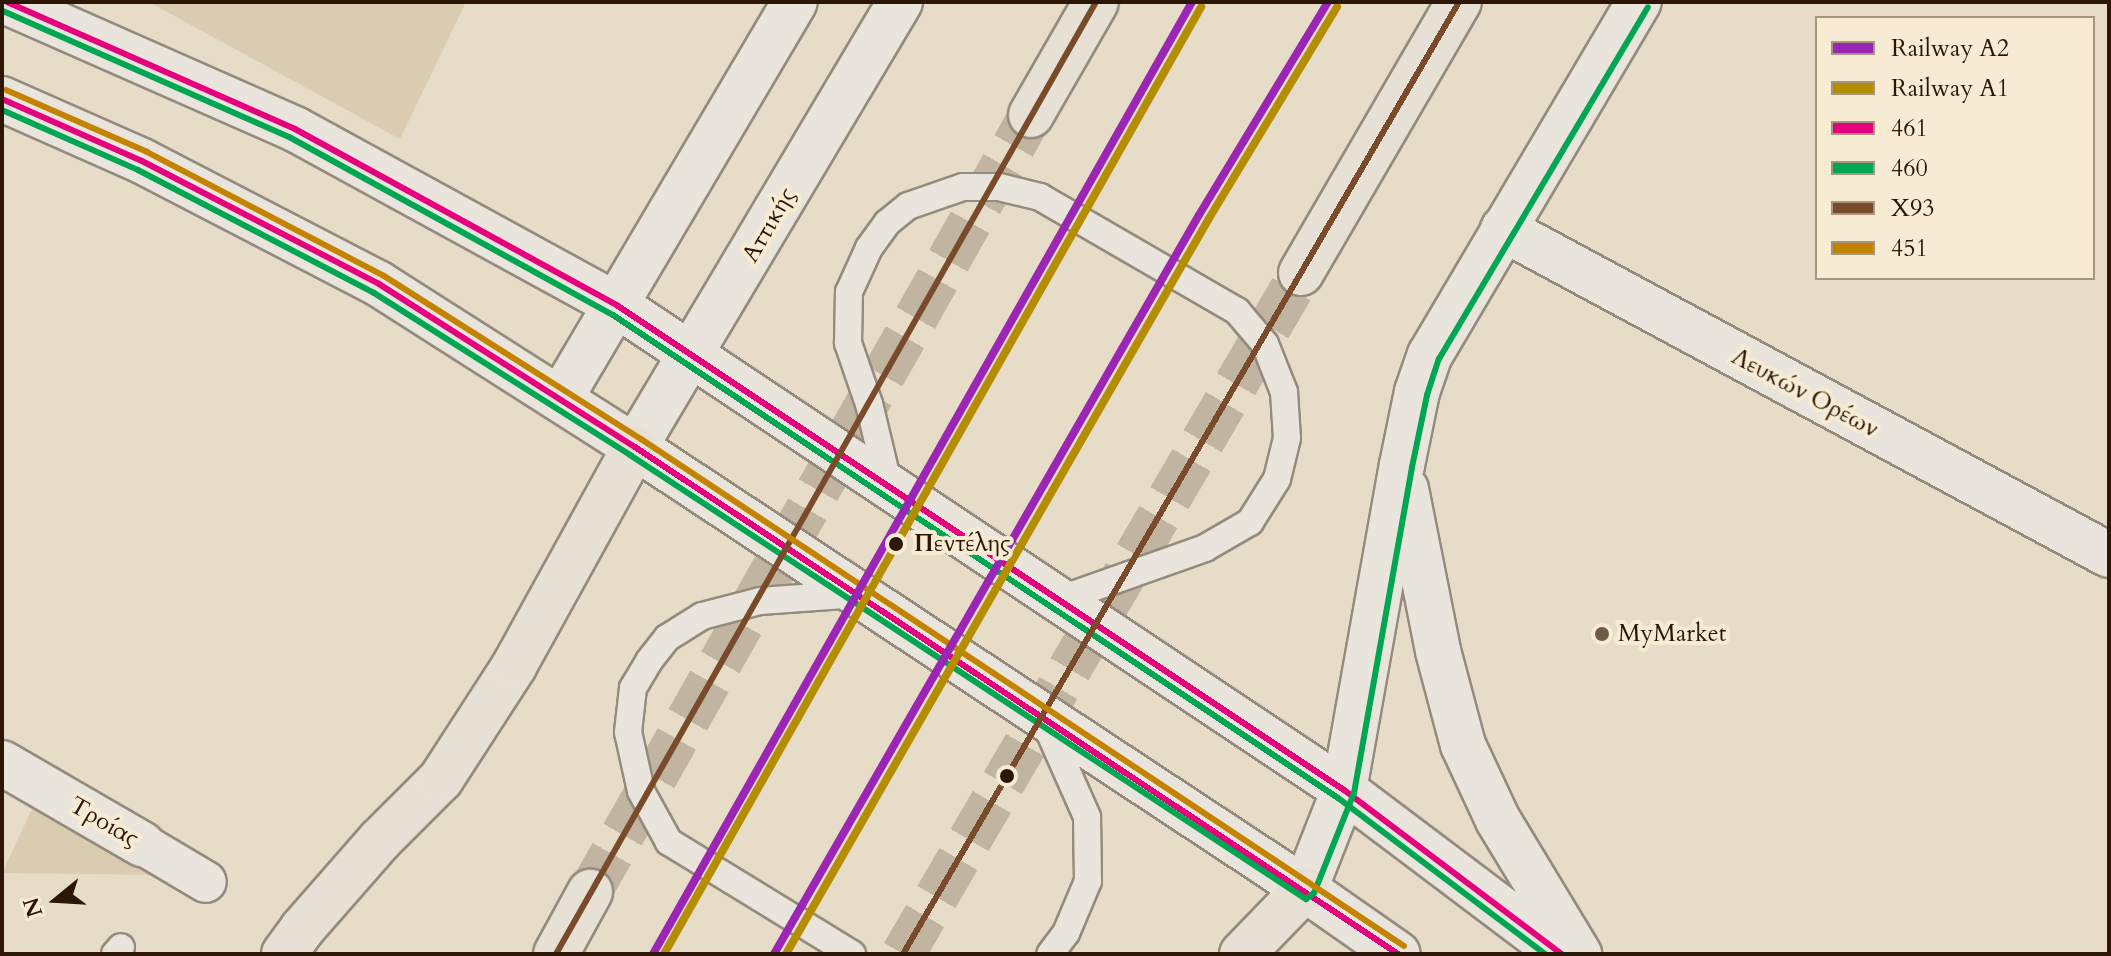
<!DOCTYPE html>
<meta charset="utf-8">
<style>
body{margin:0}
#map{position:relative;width:2111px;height:956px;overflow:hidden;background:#e6dcc8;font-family:Cardo,serif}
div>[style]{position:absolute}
.green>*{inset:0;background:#daccb0}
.motorway-tunnel>*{height:44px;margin-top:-22px;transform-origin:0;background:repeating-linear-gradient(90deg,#c1b4a1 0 44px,transparent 0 66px)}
.roads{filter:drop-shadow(2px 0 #948b7d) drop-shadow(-2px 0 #948b7d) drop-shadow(0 2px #948b7d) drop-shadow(0 -2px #948b7d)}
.service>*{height:26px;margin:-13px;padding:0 13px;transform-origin:13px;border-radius:13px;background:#eae5dc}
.pedestrian>*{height:40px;margin:-20px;padding:0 20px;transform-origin:20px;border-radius:20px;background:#eae5dc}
.minor>*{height:44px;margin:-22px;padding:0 22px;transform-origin:22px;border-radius:22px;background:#eae5dc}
.secondary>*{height:44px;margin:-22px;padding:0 22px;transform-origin:22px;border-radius:22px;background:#eae5dc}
.motorway>*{height:44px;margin:-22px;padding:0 22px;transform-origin:22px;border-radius:22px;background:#e7e1d5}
.bus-1>*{height:6px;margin:-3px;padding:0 3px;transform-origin:3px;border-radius:3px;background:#e5007d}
.bus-2>*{height:6px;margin:-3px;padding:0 3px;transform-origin:3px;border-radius:3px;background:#00a651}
.bus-3>*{height:6px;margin:-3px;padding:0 3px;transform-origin:3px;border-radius:3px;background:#7a4b2a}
.bus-4>*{height:6px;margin:-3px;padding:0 3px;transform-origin:3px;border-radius:3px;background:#c48201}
.rail-1>*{height:8px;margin:-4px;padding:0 4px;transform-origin:4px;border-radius:4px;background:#9b26b6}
.rail-2>*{height:8px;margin:-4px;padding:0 4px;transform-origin:4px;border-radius:4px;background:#b58d02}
.dots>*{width:22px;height:22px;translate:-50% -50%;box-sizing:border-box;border:4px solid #f7ebd3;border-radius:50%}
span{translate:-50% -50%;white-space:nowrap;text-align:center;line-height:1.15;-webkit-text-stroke:8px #f7ebd3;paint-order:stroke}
.street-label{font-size:24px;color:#2c1605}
.stop-label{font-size:24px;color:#2c1605;font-weight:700}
.left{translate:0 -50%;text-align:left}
.poi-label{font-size:24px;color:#2c1605}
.frame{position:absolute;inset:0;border:4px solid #2c1605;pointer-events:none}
.legend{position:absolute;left:1815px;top:16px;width:280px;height:264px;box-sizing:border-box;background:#f7ebd3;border:2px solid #a69681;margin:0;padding:10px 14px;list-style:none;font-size:24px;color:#2c1605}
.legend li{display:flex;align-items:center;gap:16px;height:40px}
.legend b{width:40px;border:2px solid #a69681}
.north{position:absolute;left:16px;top:860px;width:80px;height:80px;-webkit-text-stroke:6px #f7ebd3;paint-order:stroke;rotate:252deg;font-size:22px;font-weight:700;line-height:32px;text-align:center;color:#2c1605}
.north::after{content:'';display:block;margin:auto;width:28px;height:36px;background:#2c1605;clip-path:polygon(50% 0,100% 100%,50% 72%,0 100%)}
</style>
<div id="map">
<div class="green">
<i style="clip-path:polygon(149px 2px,466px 2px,400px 139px)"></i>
<i style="clip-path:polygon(37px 799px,168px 875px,2px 873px)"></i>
</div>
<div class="motorway-tunnel">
<i style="left:590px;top:892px;width:893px;rotate:-60.42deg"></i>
<i style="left:903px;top:954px;width:789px;rotate:-59.7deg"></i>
</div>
<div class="roads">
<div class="service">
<i style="left:889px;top:487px;width:85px;rotate:-103.5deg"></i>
<i style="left:869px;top:404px;width:65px;rotate:-109deg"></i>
<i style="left:848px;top:343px;width:51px;rotate:-88.9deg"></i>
<i style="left:849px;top:292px;width:48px;rotate:-65.6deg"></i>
<i style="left:869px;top:248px;width:31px;rotate:-54deg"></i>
<i style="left:887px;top:223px;width:27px;rotate:-39deg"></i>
<i style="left:908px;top:206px;width:58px;rotate:-19.1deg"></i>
<i style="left:963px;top:187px;width:36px"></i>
<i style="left:999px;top:187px;width:42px;rotate:13.7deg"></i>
<i style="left:1040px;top:197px;width:228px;rotate:30.1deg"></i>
<i style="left:1237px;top:311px;width:43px;rotate:49.7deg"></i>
<i style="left:1265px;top:344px;width:52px;rotate:68.4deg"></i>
<i style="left:1284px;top:392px;width:46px;rotate:86.3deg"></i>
<i style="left:1287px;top:438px;width:42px;rotate:103.7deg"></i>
<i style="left:1277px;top:479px;width:51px;rotate:122.1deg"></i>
<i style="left:1250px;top:522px;width:52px;rotate:150deg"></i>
<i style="left:1205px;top:548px;width:156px;rotate:160.5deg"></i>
<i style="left:1045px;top:722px;width:104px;rotate:66.1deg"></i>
<i style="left:1087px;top:817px;width:64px;rotate:89.1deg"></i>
<i style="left:1088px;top:881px;width:56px;rotate:112.9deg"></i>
<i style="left:1066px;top:933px;width:26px;rotate:127deg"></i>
<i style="left:115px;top:954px;width:9px;rotate:-49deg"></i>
<i style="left:852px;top:954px;width:215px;rotate:-148.5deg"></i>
<i style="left:669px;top:842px;width:58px;rotate:-118.8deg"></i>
<i style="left:641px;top:791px;width:60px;rotate:-102.4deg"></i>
<i style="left:628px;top:732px;width:44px;rotate:-83.5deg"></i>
<i style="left:633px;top:688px;width:31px;rotate:-59deg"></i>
<i style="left:649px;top:661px;width:29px;rotate:-52deg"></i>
<i style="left:667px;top:638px;width:41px;rotate:-32.2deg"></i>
<i style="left:702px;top:616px;width:60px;rotate:-14.5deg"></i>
<i style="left:760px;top:601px;width:98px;rotate:-4.1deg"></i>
</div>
<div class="pedestrian">
<i style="left:142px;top:844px;width:74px;rotate:30.7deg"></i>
</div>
<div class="minor">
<i style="left:1503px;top:229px;width:688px;rotate:28.28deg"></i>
<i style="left:2px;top:763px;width:162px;rotate:30.1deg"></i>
</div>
<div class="secondary">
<i style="left:7px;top:2px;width:315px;rotate:23.8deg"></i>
<i style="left:295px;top:129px;width:368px;rotate:28.7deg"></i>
<i style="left:618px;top:306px;width:873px;rotate:33.69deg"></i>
<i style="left:1344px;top:790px;width:273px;rotate:37deg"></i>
<i style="left:2px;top:99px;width:153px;rotate:23.9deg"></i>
<i style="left:142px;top:161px;width:267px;rotate:27.4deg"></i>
<i style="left:379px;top:284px;width:303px;rotate:32.5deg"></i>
<i style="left:635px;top:447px;width:803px;rotate:33.41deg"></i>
<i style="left:1305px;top:889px;width:113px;rotate:35deg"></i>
<i style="left:560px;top:399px;width:461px;rotate:-59.4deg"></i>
<i style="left:635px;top:447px;width:518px;rotate:-59.23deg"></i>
<i style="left:1406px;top:489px;width:165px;rotate:78.8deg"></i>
<i style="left:1438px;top:651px;width:97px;rotate:75.1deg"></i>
<i style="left:1463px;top:745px;width:83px;rotate:65deg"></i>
<i style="left:1498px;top:820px;width:157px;rotate:58.8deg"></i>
<i style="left:1305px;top:889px;width:106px;rotate:-68.5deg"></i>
<i style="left:1344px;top:790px;width:330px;rotate:-79.9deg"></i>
<i style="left:1402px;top:465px;width:75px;rotate:-78.4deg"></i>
<i style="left:1417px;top:392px;width:39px;rotate:-71deg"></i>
<i style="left:1430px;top:355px;width:410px;rotate:-59.4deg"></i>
</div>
<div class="motorway">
<i style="left:1031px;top:115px;width:130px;rotate:-60.1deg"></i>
<i style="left:1301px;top:273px;width:314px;rotate:-59.8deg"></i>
<i style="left:284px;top:954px;width:31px;rotate:-54deg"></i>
<i style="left:302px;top:929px;width:118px;rotate:-48.8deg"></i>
<i style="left:380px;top:840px;width:86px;rotate:-45deg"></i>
<i style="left:441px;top:779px;width:135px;rotate:-57.1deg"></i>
<i style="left:514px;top:666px;width:250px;rotate:-61.1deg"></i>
<i style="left:556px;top:954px;width:71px;rotate:-61.3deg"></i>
<i style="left:1242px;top:954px;width:91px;rotate:-45.9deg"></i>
</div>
</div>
<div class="bus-1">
<i style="left:7px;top:2px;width:315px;rotate:23.8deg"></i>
<i style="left:295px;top:129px;width:368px;rotate:28.7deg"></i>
<i style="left:618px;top:306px;width:873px;rotate:33.69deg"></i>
<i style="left:1344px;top:790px;width:273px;rotate:37deg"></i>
<i style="left:2px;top:99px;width:153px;rotate:23.9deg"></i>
<i style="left:142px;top:161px;width:267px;rotate:27.4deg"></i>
<i style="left:379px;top:284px;width:303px;rotate:32.5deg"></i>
<i style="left:635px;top:447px;width:916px;rotate:33.6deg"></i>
</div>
<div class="bus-2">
<i style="left:3px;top:11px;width:315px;rotate:23.8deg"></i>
<i style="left:291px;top:138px;width:367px;rotate:28.8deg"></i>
<i style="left:613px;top:315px;width:871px;rotate:33.67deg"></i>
<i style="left:1338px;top:798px;width:259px;rotate:37deg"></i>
<i style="left:2px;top:110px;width:149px;rotate:23.8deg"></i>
<i style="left:138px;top:170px;width:266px;rotate:27.5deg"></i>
<i style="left:374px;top:293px;width:303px;rotate:32.3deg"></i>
<i style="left:630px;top:455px;width:809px;rotate:33.3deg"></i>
<i style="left:1306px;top:899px;width:10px;rotate:-37deg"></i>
<i style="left:1314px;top:893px;width:108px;rotate:-68.2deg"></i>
<i style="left:1354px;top:793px;width:331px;rotate:-79.9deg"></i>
<i style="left:1412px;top:467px;width:74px;rotate:-78.2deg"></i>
<i style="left:1427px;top:395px;width:38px;rotate:-72deg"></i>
<i style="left:1439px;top:359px;width:409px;rotate:-59.3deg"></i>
</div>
<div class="bus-3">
<i style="left:556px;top:954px;width:1094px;rotate:-60.44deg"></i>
<i style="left:903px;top:954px;width:1102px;rotate:-59.71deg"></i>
</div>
<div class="bus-4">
<i style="left:6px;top:90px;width:154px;rotate:23.7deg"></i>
<i style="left:147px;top:152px;width:267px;rotate:27.6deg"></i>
<i style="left:384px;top:276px;width:304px;rotate:32.4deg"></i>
<i style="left:641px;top:439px;width:916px;rotate:33.6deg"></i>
</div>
<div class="rail-1">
<i style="left:653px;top:954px;width:1094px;rotate:-60.48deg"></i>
<i style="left:774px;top:954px;width:852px;rotate:-60.1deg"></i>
<i style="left:1199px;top:215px;width:249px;rotate:-58.8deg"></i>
</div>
<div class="rail-2">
<i style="left:664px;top:954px;width:1089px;rotate:-60.44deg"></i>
<i style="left:786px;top:954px;width:847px;rotate:-60.1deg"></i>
<i style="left:1208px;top:220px;width:249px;rotate:-58.8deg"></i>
</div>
<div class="dots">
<i style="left:896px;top:544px;background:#2c1605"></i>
<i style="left:1602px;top:634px;background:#6d5b49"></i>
<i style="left:1007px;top:776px;background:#2c1605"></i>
</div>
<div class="street-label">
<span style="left:769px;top:225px;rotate:-60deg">Αττικής</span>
<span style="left:1805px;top:393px;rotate:28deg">Λευκών Ορέων</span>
<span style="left:104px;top:822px;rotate:30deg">Τροίας</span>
</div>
<div class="stop-label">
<span class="left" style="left:914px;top:544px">Πεντέλης</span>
</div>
<div class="poi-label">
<span class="left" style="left:1618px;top:634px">MyMarket</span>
</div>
<div class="frame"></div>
<ul class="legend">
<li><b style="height:10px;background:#9b26b6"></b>Railway A2</li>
<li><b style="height:10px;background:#b58d02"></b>Railway A1</li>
<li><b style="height:10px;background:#e5007d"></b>461</li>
<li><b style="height:10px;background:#00a651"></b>460</li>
<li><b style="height:10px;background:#7a4b2a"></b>X93</li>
<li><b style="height:10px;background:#c48201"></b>451</li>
</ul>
<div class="north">N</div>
</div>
